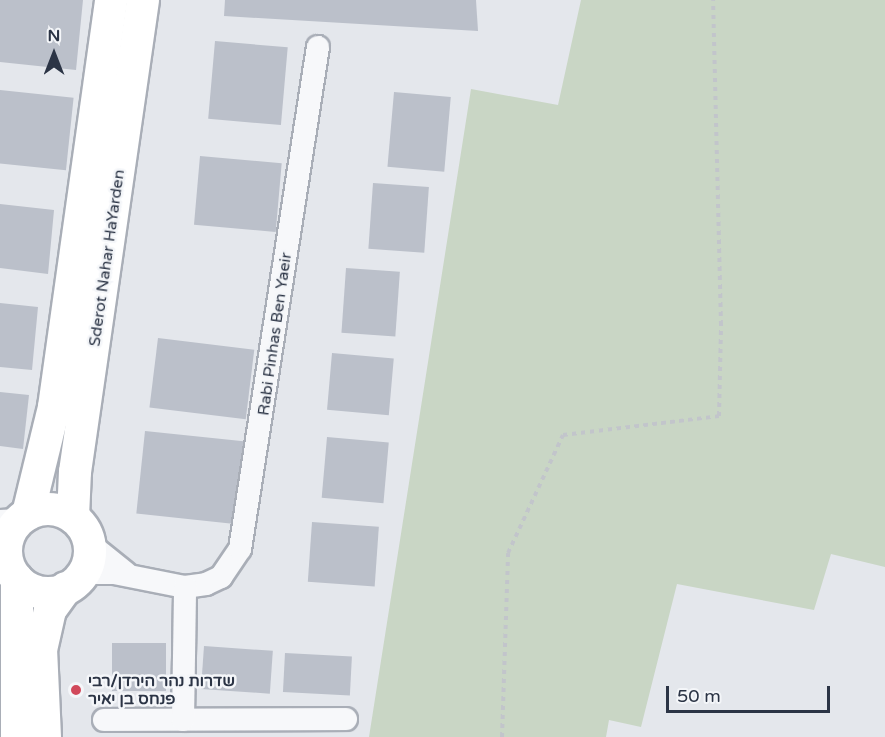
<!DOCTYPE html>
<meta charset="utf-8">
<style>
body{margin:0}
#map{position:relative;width:885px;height:737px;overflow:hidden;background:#e4e7ec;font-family:"Varela Round","Noto Sans Hebrew",sans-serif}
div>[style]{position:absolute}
.green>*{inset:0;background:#c9d6c5}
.building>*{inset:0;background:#bbc0ca;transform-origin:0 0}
.path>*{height:4px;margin-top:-2px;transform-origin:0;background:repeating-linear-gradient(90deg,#c2c5cb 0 4.5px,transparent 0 9px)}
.roads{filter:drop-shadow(2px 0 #a9aeb7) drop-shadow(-2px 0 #a9aeb7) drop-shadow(0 2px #a9aeb7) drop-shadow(0 -2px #a9aeb7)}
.street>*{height:22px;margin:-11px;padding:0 11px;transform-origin:11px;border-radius:11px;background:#f7f8fa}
.secondary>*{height:32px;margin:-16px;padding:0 16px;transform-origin:16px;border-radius:16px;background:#fff}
.secondary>.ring{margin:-16px;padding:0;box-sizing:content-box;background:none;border:32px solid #fff;border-radius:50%}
.dots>*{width:16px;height:16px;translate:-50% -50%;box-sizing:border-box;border:3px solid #f4f6f9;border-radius:50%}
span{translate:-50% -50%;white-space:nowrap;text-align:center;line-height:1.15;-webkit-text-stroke:5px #f4f6f9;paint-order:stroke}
.street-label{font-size:16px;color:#2b3445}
.poi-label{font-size:16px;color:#2b3445;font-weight:700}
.left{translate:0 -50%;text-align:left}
.north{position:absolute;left:24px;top:24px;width:60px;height:60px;-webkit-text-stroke:4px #f4f6f9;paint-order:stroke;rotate:0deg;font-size:16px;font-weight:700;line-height:24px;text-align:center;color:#2b3445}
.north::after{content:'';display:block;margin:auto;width:21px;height:27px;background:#2b3445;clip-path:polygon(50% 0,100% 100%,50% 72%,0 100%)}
.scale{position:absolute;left:666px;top:686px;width:164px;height:27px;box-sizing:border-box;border:3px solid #2b3445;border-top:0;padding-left:8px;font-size:18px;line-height:21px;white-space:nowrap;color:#2b3445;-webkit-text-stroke:4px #f4f6f9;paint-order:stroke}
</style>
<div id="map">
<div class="green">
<i style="clip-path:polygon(581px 0,885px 0,885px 567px,831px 554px,814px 610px,677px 584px,641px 727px,609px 720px,606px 737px,369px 737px,471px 89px,558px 105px)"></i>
</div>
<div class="building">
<i style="clip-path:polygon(0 0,83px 0,76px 70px,0 62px)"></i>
<i style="clip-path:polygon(225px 0,476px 0,478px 31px,224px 16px)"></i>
<i style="left:215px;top:41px;width:73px;height:78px;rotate:5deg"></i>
<i style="left:0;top:90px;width:74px;height:73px;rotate:6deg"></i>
<i style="left:394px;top:92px;width:57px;height:75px;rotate:5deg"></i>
<i style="left:200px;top:156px;width:82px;height:69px;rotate:5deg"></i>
<i style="left:373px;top:183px;width:56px;height:66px;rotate:4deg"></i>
<i style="clip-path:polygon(0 204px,54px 210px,48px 274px,0 268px)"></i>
<i style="left:346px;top:268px;width:54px;height:65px;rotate:4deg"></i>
<i style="clip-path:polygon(0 303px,38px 307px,32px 370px,0 367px)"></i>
<i style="left:158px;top:338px;width:97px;height:70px;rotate:7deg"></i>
<i style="left:332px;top:353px;width:62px;height:57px;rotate:5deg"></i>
<i style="clip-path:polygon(0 392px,29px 395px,23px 449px,0 446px)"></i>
<i style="left:145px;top:431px;width:99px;height:83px;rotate:6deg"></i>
<i style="left:327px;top:437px;width:62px;height:61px;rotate:5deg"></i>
<i style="left:312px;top:522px;width:67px;height:60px;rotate:4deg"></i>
<i style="left:166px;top:643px;width:48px;height:54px;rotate:90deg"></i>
<i style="left:204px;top:646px;width:69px;height:43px;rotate:4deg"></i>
<i style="left:285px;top:653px;width:67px;height:39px;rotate:3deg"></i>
</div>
<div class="path">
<i style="left:502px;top:737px;width:184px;rotate:-88.1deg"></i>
<i style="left:508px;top:553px;width:130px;rotate:-65deg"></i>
<i style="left:563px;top:435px;width:157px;rotate:-6.9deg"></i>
<i style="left:719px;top:416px;width:91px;rotate:-88.7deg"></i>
<i style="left:721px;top:325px;width:325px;rotate:-91.4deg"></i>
</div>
<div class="roads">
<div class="street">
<i style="left:0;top:521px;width:20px;rotate:-3deg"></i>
<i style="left:90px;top:544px;width:46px;rotate:38.9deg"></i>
<i style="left:0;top:565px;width:12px;rotate:20deg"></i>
<i style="left:84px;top:573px;width:30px"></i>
<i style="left:114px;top:573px;width:72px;rotate:11.2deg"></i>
<i style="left:185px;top:587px;width:21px;rotate:-8deg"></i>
<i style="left:206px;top:584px;width:17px;rotate:-25deg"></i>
<i style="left:221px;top:577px;width:34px;rotate:-56deg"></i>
<i style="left:240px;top:549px;width:508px;rotate:-81.17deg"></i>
<i style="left:104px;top:720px;width:242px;rotate:-0.2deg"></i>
<i style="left:183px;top:720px;width:133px;rotate:-89.1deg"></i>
</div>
<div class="secondary">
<i class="ring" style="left:6px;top:509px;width:52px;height:52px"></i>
<i style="left:28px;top:514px;width:110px;rotate:-76.3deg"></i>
<i style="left:54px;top:407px;width:411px;rotate:-82deg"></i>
<i style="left:73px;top:517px;width:45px;rotate:-87.5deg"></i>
<i style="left:75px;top:472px;width:477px;rotate:-81.8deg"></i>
<i style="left:17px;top:737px;width:158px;rotate:-90deg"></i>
<i style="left:45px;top:737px;width:87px;rotate:-92.6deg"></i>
<i style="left:41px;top:650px;width:41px;rotate:-77.3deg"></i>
<i style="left:50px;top:610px;width:27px;rotate:-54deg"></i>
</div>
</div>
<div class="dots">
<i style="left:76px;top:690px;background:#d1495b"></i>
</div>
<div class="street-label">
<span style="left:107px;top:258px;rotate:-82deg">Sderot Nahar HaYarden</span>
<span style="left:275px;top:334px;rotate:-82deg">Rabi Pinhas Ben Yaeir</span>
</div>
<div class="poi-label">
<span class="left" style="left:88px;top:690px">שדרות נהר הירדן/רבי<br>פנחס בן יאיר</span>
</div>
<div class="north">N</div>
<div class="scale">50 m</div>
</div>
